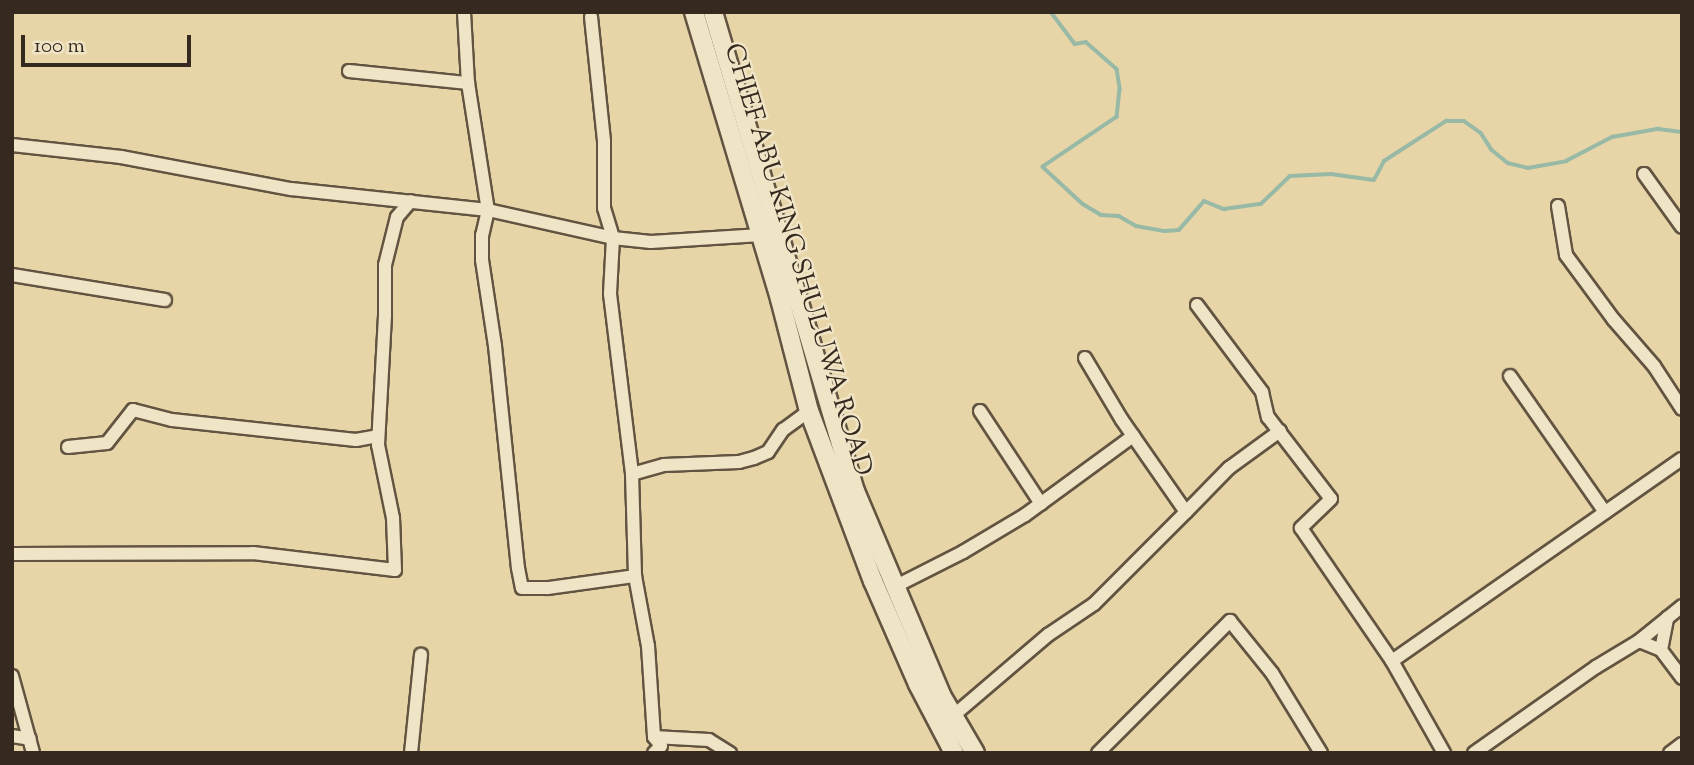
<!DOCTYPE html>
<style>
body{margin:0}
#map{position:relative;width:1694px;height:765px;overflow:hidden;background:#e7d5a8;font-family:"Sorts Mill Goudy",serif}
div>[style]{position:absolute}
.stream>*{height:3.5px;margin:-1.75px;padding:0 1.75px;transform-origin:1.75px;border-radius:1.75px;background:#97b9a6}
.roads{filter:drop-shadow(2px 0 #625441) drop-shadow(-2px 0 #625441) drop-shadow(0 2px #625441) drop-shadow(0 -2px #625441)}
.street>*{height:12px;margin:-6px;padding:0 6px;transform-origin:6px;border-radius:6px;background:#efe4c6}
.secondary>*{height:18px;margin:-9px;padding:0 9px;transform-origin:9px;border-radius:9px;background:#efe4c6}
span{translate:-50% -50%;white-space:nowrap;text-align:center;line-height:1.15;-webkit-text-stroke:5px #efe4c6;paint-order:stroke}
.street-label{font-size:26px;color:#36291f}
.frame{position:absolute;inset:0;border:14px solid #36291f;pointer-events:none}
.scale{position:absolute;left:21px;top:35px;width:170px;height:32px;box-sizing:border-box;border:4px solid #36291f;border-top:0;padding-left:9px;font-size:21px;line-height:24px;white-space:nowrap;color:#36291f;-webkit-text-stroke:5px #efe4c6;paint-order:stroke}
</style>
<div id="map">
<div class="stream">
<i style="left:1051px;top:12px;width:40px;rotate:53deg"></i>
<i style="left:1075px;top:44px;width:11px;rotate:-10deg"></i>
<i style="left:1086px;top:42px;width:41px;rotate:41.1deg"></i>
<i style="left:1117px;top:69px;width:20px;rotate:81deg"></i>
<i style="left:1120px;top:89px;width:28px;rotate:96deg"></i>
<i style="left:1117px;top:117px;width:89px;rotate:146deg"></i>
<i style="left:1043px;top:167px;width:54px;rotate:42.8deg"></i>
<i style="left:1083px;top:204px;width:21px;rotate:31deg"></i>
<i style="left:1101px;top:215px;width:18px;rotate:3deg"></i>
<i style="left:1119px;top:216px;width:20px;rotate:30deg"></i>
<i style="left:1136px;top:226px;width:29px;rotate:10deg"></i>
<i style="left:1165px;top:231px;width:14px;rotate:-4deg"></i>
<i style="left:1179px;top:230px;width:38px;rotate:-49deg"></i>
<i style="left:1204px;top:201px;width:22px;rotate:22deg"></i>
<i style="left:1224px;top:209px;width:37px;rotate:-8deg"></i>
<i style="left:1261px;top:204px;width:40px;rotate:-44deg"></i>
<i style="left:1290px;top:176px;width:41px;rotate:-2.8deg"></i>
<i style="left:1331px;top:174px;width:43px;rotate:7.9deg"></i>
<i style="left:1374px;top:180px;width:21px;rotate:-62deg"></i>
<i style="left:1384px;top:161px;width:74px;rotate:-32.8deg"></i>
<i style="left:1446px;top:121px;width:18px"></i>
<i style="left:1464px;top:121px;width:21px;rotate:35deg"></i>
<i style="left:1481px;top:133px;width:20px;rotate:57deg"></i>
<i style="left:1492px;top:150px;width:21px;rotate:39deg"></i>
<i style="left:1508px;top:163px;width:21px;rotate:14deg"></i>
<i style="left:1528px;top:168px;width:39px;rotate:-10deg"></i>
<i style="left:1566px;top:161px;width:52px;rotate:-27.6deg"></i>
<i style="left:1612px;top:137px;width:47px;rotate:-9.9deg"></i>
<i style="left:1658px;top:129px;width:24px;rotate:7deg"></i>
</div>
<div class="roads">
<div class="street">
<i style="left:464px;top:12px;width:71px;rotate:86.8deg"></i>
<i style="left:591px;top:17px;width:125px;rotate:84deg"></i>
<i style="left:604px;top:141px;width:67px;rotate:90deg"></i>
<i style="left:604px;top:208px;width:31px;rotate:73deg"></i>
<i style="left:613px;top:238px;width:56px;rotate:93.1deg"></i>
<i style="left:610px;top:294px;width:181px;rotate:83deg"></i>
<i style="left:632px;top:474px;width:102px;rotate:88.3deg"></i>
<i style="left:635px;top:576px;width:71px;rotate:79.5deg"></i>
<i style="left:648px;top:646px;width:91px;rotate:86.2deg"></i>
<i style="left:654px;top:737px;width:11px;rotate:52deg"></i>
<i style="left:661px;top:746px;width:10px;rotate:135deg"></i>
<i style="left:349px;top:71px;width:120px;rotate:5.8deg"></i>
<i style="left:468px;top:83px;width:129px;rotate:81.1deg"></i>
<i style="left:488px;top:210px;width:26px;rotate:103deg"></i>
<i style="left:482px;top:235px;width:25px;rotate:90deg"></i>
<i style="left:482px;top:260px;width:87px;rotate:81.4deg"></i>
<i style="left:495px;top:346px;width:223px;rotate:84.1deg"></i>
<i style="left:518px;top:568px;width:20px;rotate:79deg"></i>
<i style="left:522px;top:588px;width:26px"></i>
<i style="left:548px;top:588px;width:88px;rotate:-7.9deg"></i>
<i style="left:12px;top:145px;width:110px;rotate:6.3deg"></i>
<i style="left:121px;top:157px;width:173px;rotate:10.7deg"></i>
<i style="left:291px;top:189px;width:198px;rotate:6.1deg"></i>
<i style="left:488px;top:210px;width:128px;rotate:12.6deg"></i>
<i style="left:613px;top:238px;width:38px;rotate:6deg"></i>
<i style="left:651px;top:242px;width:110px;rotate:-3.6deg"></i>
<i style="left:1644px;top:174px;width:65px;rotate:54.4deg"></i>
<i style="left:1558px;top:206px;width:50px;rotate:80.7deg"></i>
<i style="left:1566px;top:255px;width:81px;rotate:53.6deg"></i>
<i style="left:1614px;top:320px;width:61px;rotate:49deg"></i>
<i style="left:1654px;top:366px;width:51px;rotate:56.9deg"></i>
<i style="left:12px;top:275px;width:155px;rotate:9.3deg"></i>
<i style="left:1197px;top:305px;width:109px;rotate:53.2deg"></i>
<i style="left:1262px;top:392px;width:26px;rotate:77deg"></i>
<i style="left:1268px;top:417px;width:103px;rotate:52.5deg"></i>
<i style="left:1331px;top:499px;width:42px;rotate:136deg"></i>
<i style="left:1301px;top:528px;width:161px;rotate:55.6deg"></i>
<i style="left:1392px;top:661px;width:106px;rotate:60.5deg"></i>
<i style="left:1085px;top:358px;width:72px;rotate:59.2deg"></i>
<i style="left:1122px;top:420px;width:112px;rotate:55.2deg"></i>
<i style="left:1186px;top:512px;width:62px;rotate:-45.7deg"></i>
<i style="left:1229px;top:468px;width:63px;rotate:-36deg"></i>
<i style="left:1510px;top:376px;width:166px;rotate:55.1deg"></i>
<i style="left:980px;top:411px;width:111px;rotate:56.7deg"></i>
<i style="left:68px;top:447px;width:39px;rotate:-6deg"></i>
<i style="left:107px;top:443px;width:42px;rotate:-51.8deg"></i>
<i style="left:133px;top:410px;width:40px;rotate:14.4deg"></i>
<i style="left:172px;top:420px;width:185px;rotate:6.2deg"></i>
<i style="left:356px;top:440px;width:22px;rotate:-10deg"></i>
<i style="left:632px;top:474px;width:33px;rotate:-16deg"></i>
<i style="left:664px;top:465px;width:75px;rotate:-2.3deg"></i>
<i style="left:739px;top:462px;width:16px;rotate:-15deg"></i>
<i style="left:754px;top:458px;width:15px;rotate:-23deg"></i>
<i style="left:768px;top:452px;width:27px;rotate:-56deg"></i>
<i style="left:783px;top:430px;width:32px;rotate:-36deg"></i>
<i style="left:12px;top:554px;width:241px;rotate:-0.2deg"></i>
<i style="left:253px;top:553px;width:143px;rotate:6.8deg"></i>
<i style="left:395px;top:570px;width:52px;rotate:-92.2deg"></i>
<i style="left:393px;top:518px;width:75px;rotate:-101.6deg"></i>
<i style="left:378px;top:445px;width:131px;rotate:-86.9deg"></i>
<i style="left:385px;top:314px;width:49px;rotate:-90deg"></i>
<i style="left:385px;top:265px;width:49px;rotate:-76deg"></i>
<i style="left:397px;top:217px;width:21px;rotate:-49deg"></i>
<i style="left:896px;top:586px;width:75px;rotate:-26.9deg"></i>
<i style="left:963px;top:552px;width:72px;rotate:-30.8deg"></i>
<i style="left:1025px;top:515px;width:134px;rotate:-36.2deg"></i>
<i style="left:1639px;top:641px;width:24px;rotate:22deg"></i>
<i style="left:1661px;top:650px;width:35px;rotate:53deg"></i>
<i style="left:1661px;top:650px;width:33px;rotate:-79deg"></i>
<i style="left:1392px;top:661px;width:353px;rotate:-34.9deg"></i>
<i style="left:12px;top:676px;width:80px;rotate:74.7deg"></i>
<i style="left:953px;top:716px;width:125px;rotate:-40.5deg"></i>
<i style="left:1048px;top:635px;width:55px;rotate:-34deg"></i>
<i style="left:1094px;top:604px;width:130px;rotate:-45deg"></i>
<i style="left:12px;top:736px;width:18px;rotate:9deg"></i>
<i style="left:654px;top:737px;width:55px;rotate:3.1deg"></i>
<i style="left:709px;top:740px;width:25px;rotate:32deg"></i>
<i style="left:411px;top:753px;width:99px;rotate:-84.2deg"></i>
<i style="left:1098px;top:753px;width:187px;rotate:-45deg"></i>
<i style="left:1230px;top:621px;width:67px;rotate:51.1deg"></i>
<i style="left:1272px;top:673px;width:94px;rotate:58.5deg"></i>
<i style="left:1474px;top:753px;width:149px;rotate:-35.2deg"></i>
<i style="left:1596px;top:667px;width:50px;rotate:-31.2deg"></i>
<i style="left:1639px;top:641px;width:55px;rotate:-39.1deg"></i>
<i style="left:1670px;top:753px;width:15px;rotate:-37deg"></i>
</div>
<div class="secondary">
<i style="left:694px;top:12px;width:300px;rotate:73.3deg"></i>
<i style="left:780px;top:299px;width:116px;rotate:75.5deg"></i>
<i style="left:809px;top:411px;width:182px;rotate:69.4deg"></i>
<i style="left:873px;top:581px;width:112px;rotate:66.4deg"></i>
<i style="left:918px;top:684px;width:78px;rotate:62.4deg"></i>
<i style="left:713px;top:12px;width:500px;rotate:73.5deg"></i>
<i style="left:855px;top:491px;width:221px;rotate:67.1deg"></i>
<i style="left:941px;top:695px;width:67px;rotate:59.6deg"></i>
</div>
</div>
<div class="street-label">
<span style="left:797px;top:260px;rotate:73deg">CHIEF ABU KING SHULUWA ROAD</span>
</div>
<div class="frame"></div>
<div class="scale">100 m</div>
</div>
